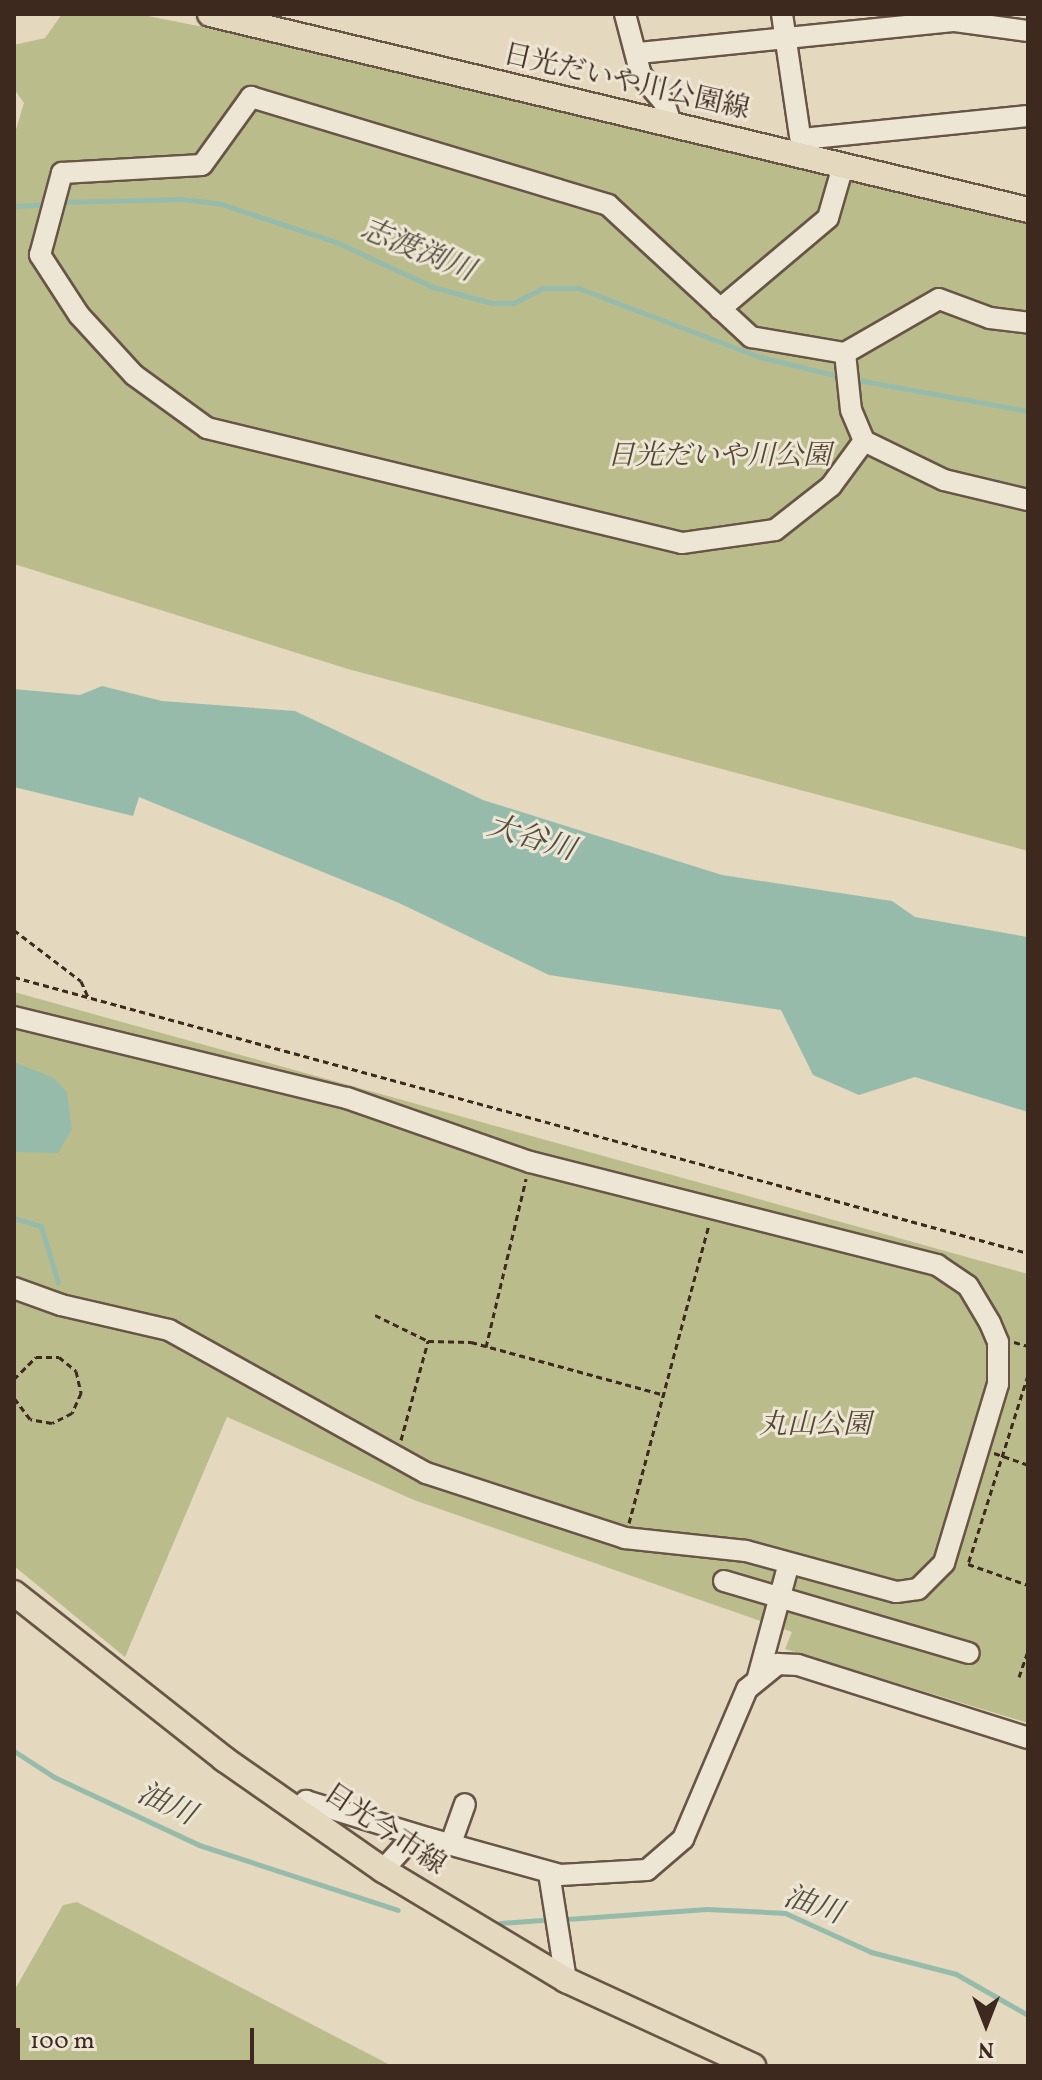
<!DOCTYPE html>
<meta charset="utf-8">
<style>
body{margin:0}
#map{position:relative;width:1042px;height:2080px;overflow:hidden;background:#e4d8be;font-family:Vollkorn,"Noto Serif JP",serif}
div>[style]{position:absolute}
.green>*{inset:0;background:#bbbc8c}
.water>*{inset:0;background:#97bbab}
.stream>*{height:5px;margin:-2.5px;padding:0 2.5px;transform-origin:2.5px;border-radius:2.5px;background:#97bbab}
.path>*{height:3px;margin-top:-1.5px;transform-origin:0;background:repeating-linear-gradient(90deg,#3e291e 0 6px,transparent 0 10px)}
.roads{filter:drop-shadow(2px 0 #685546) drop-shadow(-2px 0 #685546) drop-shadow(0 2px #685546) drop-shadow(0 -2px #685546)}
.minor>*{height:20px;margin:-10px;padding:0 10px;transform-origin:10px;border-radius:10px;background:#ede6d5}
.major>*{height:24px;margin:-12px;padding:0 12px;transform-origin:12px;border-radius:12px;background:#e4d8be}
span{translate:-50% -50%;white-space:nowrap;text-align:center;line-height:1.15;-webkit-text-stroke:6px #ede6d5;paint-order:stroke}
.street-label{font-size:28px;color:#3e291e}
.park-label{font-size:28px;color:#574634;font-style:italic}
.water-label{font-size:30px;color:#544e41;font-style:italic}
.frame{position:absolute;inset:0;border:16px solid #3e291e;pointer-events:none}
.north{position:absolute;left:946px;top:1984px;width:80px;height:80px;-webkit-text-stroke:6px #ede6d5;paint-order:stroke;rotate:180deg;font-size:22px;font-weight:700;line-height:32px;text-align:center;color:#3e291e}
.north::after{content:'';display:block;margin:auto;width:28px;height:36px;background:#3e291e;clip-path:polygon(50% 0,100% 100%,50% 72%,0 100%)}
.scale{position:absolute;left:16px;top:2028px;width:238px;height:36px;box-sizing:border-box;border:4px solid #3e291e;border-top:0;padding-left:10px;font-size:24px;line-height:28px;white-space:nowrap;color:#3e291e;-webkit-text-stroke:6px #ede6d5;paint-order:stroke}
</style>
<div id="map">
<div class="green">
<i style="clip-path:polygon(62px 14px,138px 14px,213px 29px,1028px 222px,1028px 851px,348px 669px,14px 564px,14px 136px,24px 103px,14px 89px,14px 45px,45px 38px)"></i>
<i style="clip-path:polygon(14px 992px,1028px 1274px,1028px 1723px,785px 1649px,792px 1632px,414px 1500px,227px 1417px,125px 1657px,14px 1566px)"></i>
<i style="clip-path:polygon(77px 1902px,392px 2066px,14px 2066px,14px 1991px,63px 1905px)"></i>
</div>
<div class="water">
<i style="clip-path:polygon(102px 686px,162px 701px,295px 711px,483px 800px,722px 875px,892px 901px,915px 917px,1028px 937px,1028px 1112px,915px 1077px,859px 1095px,813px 1075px,781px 1010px,549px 975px,399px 903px,139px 797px,133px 816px,14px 787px,14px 689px,80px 695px)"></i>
<i style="clip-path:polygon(14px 1062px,54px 1078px,67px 1092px,72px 1129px,58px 1153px,14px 1152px)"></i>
</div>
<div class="stream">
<i style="left:61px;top:202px;width:121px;rotate:-1.4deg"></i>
<i style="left:182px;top:199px;width:39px;rotate:7deg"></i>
<i style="left:221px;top:204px;width:121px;rotate:18.3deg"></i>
<i style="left:336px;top:242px;width:107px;rotate:24.9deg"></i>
<i style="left:433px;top:287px;width:61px;rotate:15.2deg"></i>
<i style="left:492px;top:303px;width:21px"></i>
<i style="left:513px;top:303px;width:34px;rotate:-26deg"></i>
<i style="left:544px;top:288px;width:34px"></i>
<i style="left:578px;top:288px;width:195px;rotate:20.8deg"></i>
<i style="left:760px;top:357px;width:84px;rotate:13.7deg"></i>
<i style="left:14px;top:206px;width:33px;rotate:-3deg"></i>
<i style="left:852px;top:379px;width:179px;rotate:10.3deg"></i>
<i style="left:14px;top:1218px;width:28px;rotate:17deg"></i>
<i style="left:41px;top:1226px;width:59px;rotate:73.4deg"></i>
<i style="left:14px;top:1751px;width:48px;rotate:33deg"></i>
<i style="left:54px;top:1777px;width:160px;rotate:25.1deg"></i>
<i style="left:199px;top:1845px;width:209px;rotate:18.1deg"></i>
<i style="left:567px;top:1919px;width:140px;rotate:-4.1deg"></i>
<i style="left:707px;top:1909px;width:78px;rotate:2.9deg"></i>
<i style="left:785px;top:1913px;width:94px;rotate:24.4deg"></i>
<i style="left:871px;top:1952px;width:88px;rotate:14.5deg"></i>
<i style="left:956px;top:1974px;width:83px;rotate:29.7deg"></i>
<i style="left:500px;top:1923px;width:42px;rotate:-4.1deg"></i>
</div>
<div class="path">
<i style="left:14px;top:930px;width:84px;rotate:37.3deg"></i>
<i style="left:81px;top:981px;width:20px;rotate:66deg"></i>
<i style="left:14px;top:977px;width:1051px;rotate:15.23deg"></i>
<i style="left:375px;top:1315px;width:59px;rotate:26.1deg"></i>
<i style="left:428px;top:1341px;width:43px;rotate:1.3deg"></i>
<i style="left:471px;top:1342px;width:201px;rotate:15.3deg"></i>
<i style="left:1014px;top:1342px;width:15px;rotate:16deg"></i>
<i style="left:486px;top:1347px;width:173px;rotate:-76.6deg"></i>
<i style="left:1028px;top:1375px;width:198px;rotate:107.6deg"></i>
<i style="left:968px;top:1564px;width:64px;rotate:19.3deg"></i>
<i style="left:14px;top:1379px;width:31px;rotate:-45deg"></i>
<i style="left:36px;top:1357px;width:23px"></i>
<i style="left:59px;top:1357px;width:22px;rotate:39deg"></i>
<i style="left:76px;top:1371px;width:23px;rotate:77deg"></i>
<i style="left:81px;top:1393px;width:22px;rotate:114deg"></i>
<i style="left:72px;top:1413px;width:22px;rotate:153deg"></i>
<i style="left:52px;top:1423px;width:22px;rotate:-170deg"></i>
<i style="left:30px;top:1419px;width:26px;rotate:-127deg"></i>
<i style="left:401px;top:1440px;width:103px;rotate:-74.7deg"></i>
<i style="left:994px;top:1453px;width:36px;rotate:19deg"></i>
<i style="left:629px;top:1523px;width:309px;rotate:-75deg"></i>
<i style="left:1019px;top:1677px;width:28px;rotate:-71deg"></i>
</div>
<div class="roads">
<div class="minor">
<i style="left:625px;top:14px;width:63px;rotate:75.3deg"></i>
<i style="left:641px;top:75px;width:35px;rotate:50deg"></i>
<i style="left:664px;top:102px;width:23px;rotate:72deg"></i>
<i style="left:782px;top:14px;width:144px;rotate:81.6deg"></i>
<i style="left:639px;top:53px;width:318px;rotate:-5.8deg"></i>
<i style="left:955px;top:21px;width:74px;rotate:7.8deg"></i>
<i style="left:803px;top:156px;width:20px;rotate:-63deg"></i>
<i style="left:812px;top:138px;width:217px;rotate:-5.8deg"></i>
<i style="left:720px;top:309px;width:141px;rotate:-40.1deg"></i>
<i style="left:828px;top:218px;width:54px;rotate:-73.9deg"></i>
<i style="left:845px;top:353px;width:57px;rotate:84deg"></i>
<i style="left:851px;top:410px;width:34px;rotate:67deg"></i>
<i style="left:864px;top:441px;width:89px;rotate:26deg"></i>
<i style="left:944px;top:480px;width:86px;rotate:13.4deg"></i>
<i style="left:864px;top:441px;width:56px;rotate:126.3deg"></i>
<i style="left:831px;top:486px;width:71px;rotate:141.8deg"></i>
<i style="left:775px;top:530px;width:94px;rotate:172deg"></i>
<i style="left:682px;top:543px;width:489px;rotate:-166.4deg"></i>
<i style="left:207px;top:428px;width:90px;rotate:-144deg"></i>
<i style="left:134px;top:375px;width:81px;rotate:-132.5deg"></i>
<i style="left:79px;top:315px;width:72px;rotate:-123deg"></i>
<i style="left:40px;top:255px;width:85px;rotate:-75deg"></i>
<i style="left:62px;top:173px;width:140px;rotate:-3.3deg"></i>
<i style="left:202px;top:165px;width:84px;rotate:-54.2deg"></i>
<i style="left:251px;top:97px;width:373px;rotate:16.8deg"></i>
<i style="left:608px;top:205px;width:195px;rotate:42.7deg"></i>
<i style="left:751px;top:337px;width:95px;rotate:9.7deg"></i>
<i style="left:845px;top:353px;width:108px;rotate:-29.9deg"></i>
<i style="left:939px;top:299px;width:54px;rotate:20.4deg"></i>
<i style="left:990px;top:318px;width:38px;rotate:7deg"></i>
<i style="left:14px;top:1017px;width:343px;rotate:13.7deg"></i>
<i style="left:347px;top:1098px;width:194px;rotate:19.3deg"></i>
<i style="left:530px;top:1162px;width:420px;rotate:14.2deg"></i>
<i style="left:937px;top:1265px;width:37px;rotate:34deg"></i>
<i style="left:968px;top:1286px;width:43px;rotate:59.3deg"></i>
<i style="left:990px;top:1323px;width:21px;rotate:67deg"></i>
<i style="left:998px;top:1342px;width:42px;rotate:90deg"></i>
<i style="left:998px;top:1384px;width:187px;rotate:106.8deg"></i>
<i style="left:944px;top:1563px;width:37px;rotate:135deg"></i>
<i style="left:918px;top:1589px;width:22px;rotate:172deg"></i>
<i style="left:896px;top:1592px;width:156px;rotate:-164.7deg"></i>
<i style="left:746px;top:1551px;width:122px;rotate:-173.9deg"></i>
<i style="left:625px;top:1538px;width:209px;rotate:-161.9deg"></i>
<i style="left:426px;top:1473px;width:294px;rotate:-150.9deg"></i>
<i style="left:169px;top:1330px;width:111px;rotate:-167deg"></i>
<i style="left:61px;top:1305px;width:50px;rotate:-160.1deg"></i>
<i style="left:724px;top:1581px;width:255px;rotate:16.4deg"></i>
<i style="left:758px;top:1677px;width:118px;rotate:-74.8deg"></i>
<i style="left:299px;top:1809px;width:11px;rotate:-49deg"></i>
<i style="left:306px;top:1801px;width:127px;rotate:17deg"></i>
<i style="left:451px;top:1843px;width:41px;rotate:-70.3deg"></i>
<i style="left:383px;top:1870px;width:39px;rotate:-48deg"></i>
<i style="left:409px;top:1841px;width:18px;rotate:-9deg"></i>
<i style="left:427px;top:1838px;width:138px;rotate:15.5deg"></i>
<i style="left:560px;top:1875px;width:87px;rotate:-3.3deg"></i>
<i style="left:647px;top:1870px;width:48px;rotate:-40.7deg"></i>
<i style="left:683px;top:1839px;width:163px;rotate:-66.9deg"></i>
<i style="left:747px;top:1689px;width:40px;rotate:-39deg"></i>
<i style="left:778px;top:1664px;width:20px;rotate:3deg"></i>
<i style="left:798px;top:1665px;width:241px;rotate:17.6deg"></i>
<i style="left:549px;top:1873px;width:108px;rotate:81deg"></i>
</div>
<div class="major">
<i style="left:210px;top:14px;width:841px;rotate:13.47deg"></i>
<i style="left:14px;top:1593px;width:268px;rotate:38.3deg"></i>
<i style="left:224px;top:1759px;width:194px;rotate:34.9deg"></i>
<i style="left:383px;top:1870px;width:214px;rotate:31deg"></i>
<i style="left:566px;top:1980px;width:206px;rotate:24.7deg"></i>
</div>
</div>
<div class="street-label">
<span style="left:626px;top:83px;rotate:13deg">日光だいや川公園線</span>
<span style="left:384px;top:1830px;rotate:34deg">日光今市線</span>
</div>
<div class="park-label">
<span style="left:719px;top:457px">日光だいや川公園</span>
<span style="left:815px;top:1426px">丸山公園</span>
</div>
<div class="water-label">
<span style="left:417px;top:251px;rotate:22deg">志渡渕川</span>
<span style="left:531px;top:839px;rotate:17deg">大谷川</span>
<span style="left:166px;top:1805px;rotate:25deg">油川</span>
<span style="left:813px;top:1906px;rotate:19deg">油川</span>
</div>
<div class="frame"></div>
<div class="north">N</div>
<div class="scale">100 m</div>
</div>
